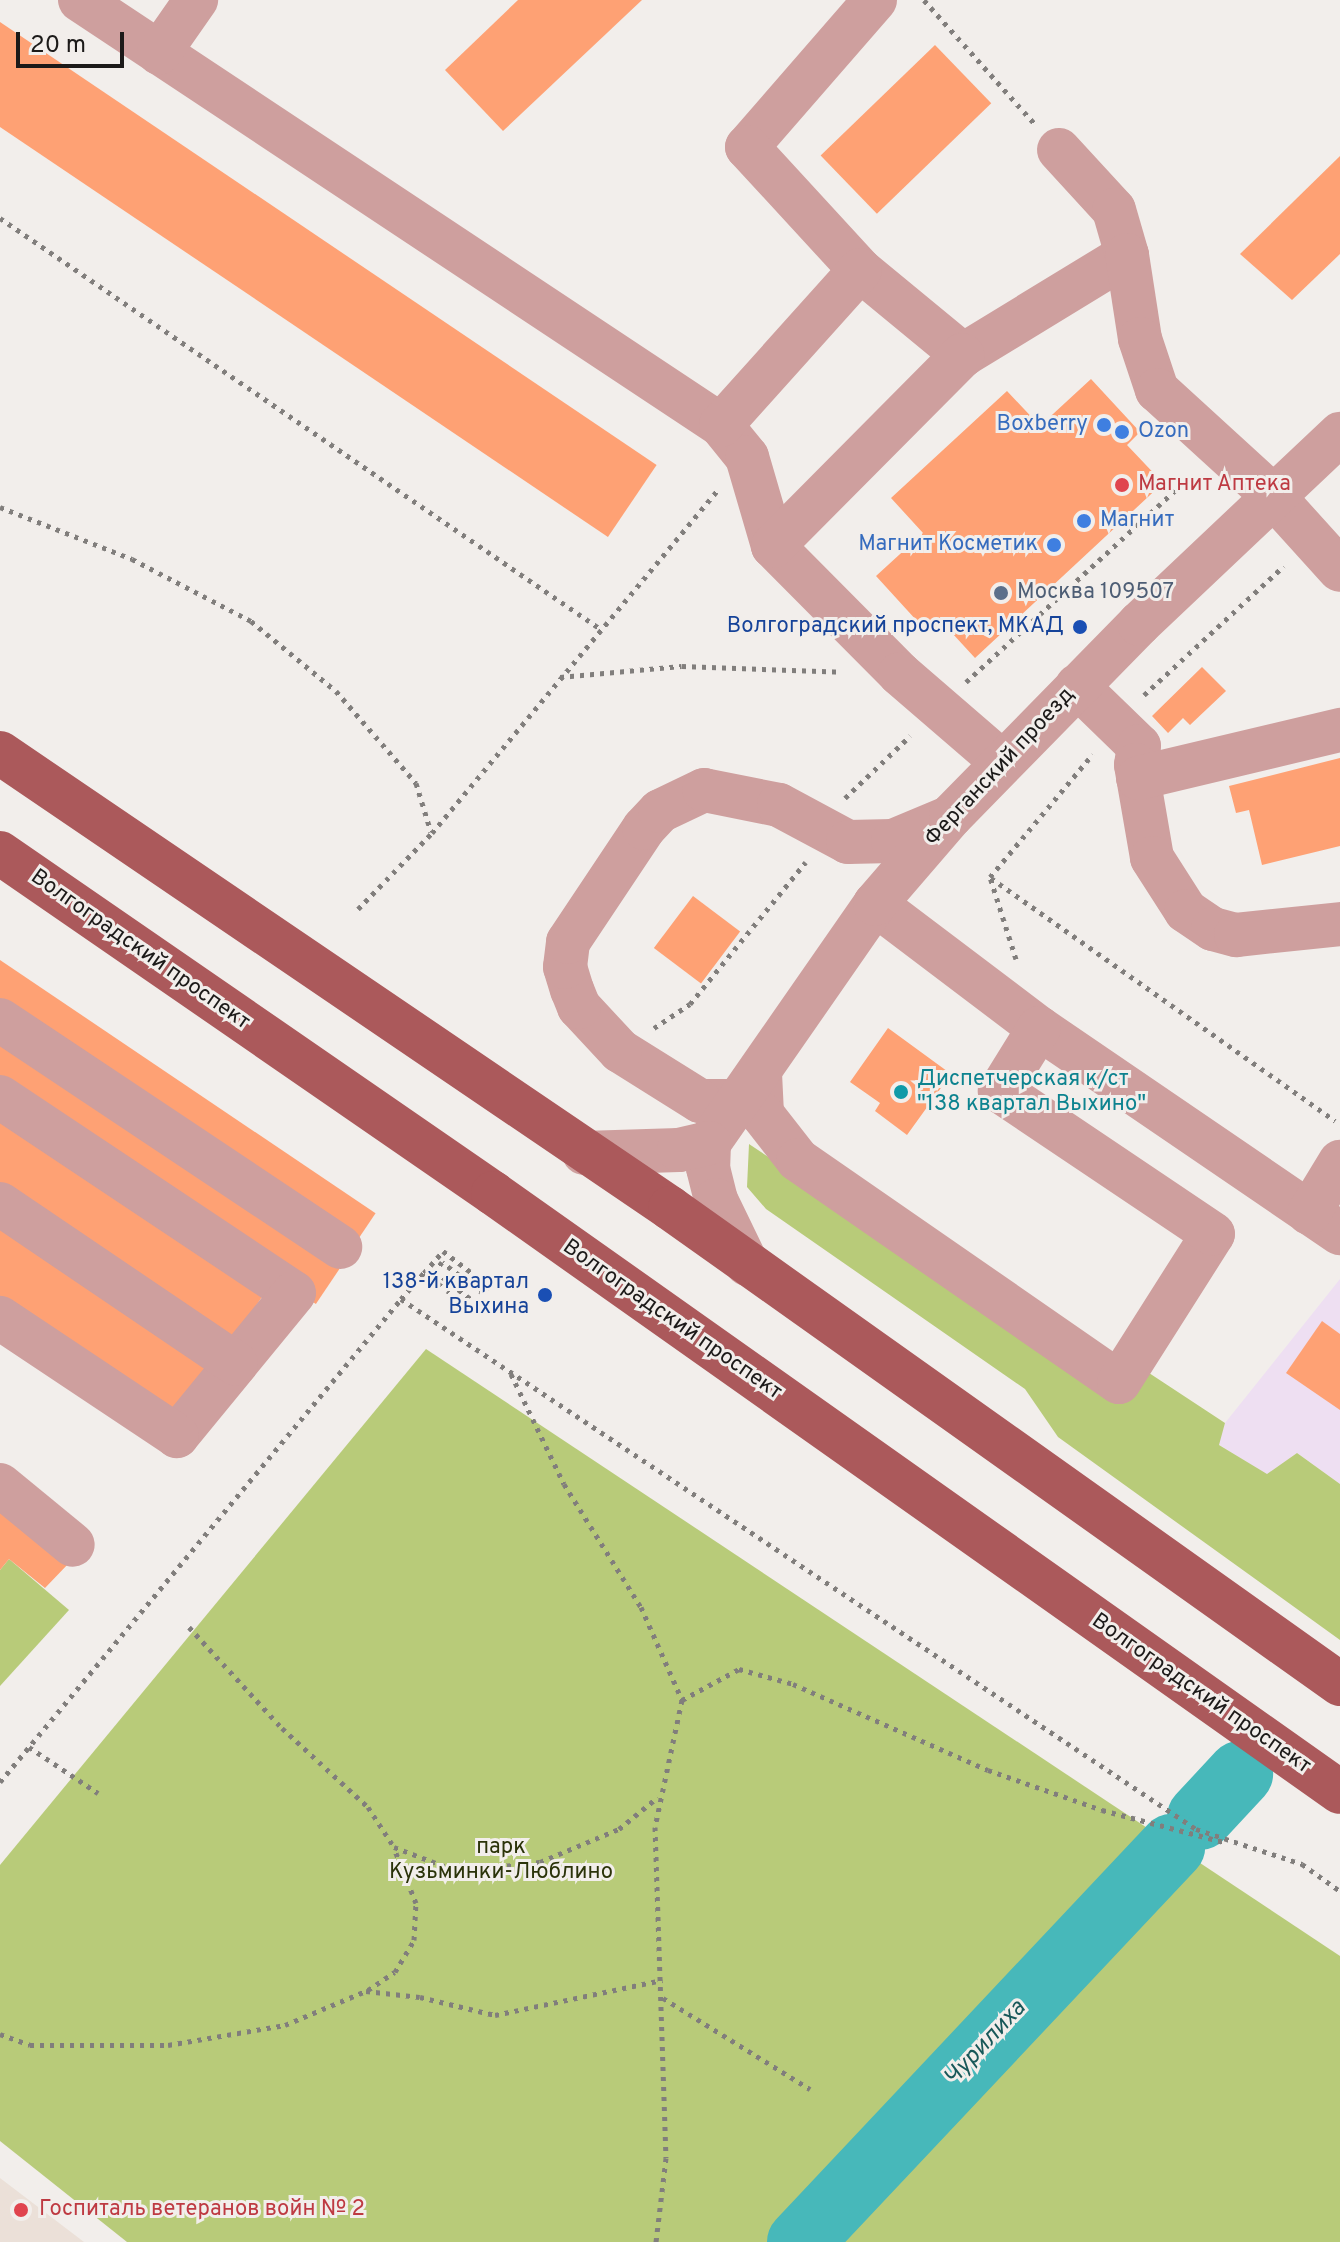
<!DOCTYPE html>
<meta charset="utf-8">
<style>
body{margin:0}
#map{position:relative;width:1340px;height:2242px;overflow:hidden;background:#f2eeeb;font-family:Overpass,sans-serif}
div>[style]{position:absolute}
.built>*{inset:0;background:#ebe0d8}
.industrial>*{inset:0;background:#eedff2}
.green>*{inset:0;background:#b8cb79}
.river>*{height:66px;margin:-33px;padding:0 33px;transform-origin:33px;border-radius:33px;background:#47b8ba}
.building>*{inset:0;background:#fea174;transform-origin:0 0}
.path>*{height:5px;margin-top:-2.5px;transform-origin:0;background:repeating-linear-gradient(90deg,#817e7c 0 4px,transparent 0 10px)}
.minor>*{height:44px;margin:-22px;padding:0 22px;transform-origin:22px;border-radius:22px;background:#ce9f9e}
.major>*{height:44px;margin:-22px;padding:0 22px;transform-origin:22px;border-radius:22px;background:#ab595b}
.dots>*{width:22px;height:22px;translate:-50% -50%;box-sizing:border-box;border:4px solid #f2eeeb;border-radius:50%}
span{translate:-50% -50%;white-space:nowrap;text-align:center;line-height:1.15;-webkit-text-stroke:6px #f2eeeb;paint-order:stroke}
.shop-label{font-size:22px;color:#366cbe}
.right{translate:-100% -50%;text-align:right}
.left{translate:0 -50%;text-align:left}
.health-label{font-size:22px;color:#be3a42}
.service-label{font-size:22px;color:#4e5e75}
.transit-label{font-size:22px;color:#164399}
.street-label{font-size:22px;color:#1c1a19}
.culture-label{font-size:22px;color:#0d838f}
.park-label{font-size:22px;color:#2b3309}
.water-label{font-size:24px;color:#185859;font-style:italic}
.scale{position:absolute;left:16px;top:32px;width:108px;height:36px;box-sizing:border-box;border:4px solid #1c1a19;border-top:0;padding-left:10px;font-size:24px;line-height:28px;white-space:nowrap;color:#1c1a19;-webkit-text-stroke:6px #f2eeeb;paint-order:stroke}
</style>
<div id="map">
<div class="built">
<i style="clip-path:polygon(0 2178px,84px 2242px,0 2242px)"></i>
</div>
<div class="industrial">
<i style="clip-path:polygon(1340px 1279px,1340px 1484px,1297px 1453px,1267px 1475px,1218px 1444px,1225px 1423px)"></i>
</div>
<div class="green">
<i style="clip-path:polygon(749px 1144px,1123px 1396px,1146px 1371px,1225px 1423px,1219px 1445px,1267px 1474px,1297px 1453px,1340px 1484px,1340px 1640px,1058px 1437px,1025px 1389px,766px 1209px,747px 1187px)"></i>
<i style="clip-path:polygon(426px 1349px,1340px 1956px,1340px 2242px,127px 2242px,0 2141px,0 1865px)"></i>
<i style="clip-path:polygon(9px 1559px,69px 1610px,0 1686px,0 1570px)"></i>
</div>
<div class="river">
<i style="left:1200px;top:1817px;width:59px;rotate:-47.1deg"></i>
<i style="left:800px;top:2242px;width:543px;rotate:-46.72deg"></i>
</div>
<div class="building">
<i style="clip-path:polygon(518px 0,642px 0,503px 131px,445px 70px)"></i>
<i style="left:0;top:22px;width:792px;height:87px;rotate:34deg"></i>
<i style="left:935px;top:45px;width:81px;height:159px;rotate:46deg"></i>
<i style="clip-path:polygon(1340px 156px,1340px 254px,1292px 300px,1240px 254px)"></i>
<i style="clip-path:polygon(1091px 379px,1140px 432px,1127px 445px,1163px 483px,975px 658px,941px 621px,928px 633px,876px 576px,923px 533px,891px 498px,1007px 391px,1040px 426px)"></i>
<i style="clip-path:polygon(1202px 667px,1226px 691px,1190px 725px,1183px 718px,1168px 733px,1152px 716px)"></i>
<i style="clip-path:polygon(1340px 758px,1340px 846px,1262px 865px,1249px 810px,1236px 813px,1229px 786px)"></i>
<i style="left:693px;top:896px;width:59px;height:65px;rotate:37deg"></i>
<i style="left:0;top:960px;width:453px;height:43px;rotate:34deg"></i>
<i style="clip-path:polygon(888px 1028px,951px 1074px,907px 1135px,875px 1111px,880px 1103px,850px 1082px)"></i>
<i style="left:0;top:1039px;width:410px;height:43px;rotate:34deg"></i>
<i style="left:0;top:1113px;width:320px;height:77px;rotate:34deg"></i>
<i style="clip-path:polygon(0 1225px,214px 1367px,179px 1420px,0 1301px)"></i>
<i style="clip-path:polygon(1322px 1321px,1340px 1334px,1340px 1410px,1286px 1373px)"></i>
<i style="clip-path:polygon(0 1506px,69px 1563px,45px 1588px,9px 1559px,0 1570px)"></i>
</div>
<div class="path">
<i style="left:924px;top:0;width:165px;rotate:48.2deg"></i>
<i style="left:0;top:218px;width:726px;rotate:34.39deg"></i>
<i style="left:0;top:507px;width:142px;rotate:21.5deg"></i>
<i style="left:132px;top:559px;width:134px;rotate:27.5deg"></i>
<i style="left:251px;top:621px;width:110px;rotate:39.5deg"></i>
<i style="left:336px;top:691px;width:122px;rotate:49deg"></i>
<i style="left:416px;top:783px;width:51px;rotate:73deg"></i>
<i style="left:560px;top:677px;width:122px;rotate:-5.2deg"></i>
<i style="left:682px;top:666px;width:160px;rotate:2.1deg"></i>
<i style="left:966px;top:682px;width:306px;rotate:-42.5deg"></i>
<i style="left:1144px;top:695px;width:190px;rotate:-42.7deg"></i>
<i style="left:845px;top:798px;width:90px;rotate:-43.6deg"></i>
<i style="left:991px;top:878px;width:421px;rotate:35.2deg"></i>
<i style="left:358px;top:909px;width:106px;rotate:-45.8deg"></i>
<i style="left:432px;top:833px;width:445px;rotate:-50.2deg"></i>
<i style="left:1016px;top:959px;width:86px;rotate:-107.6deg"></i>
<i style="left:990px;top:877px;width:160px;rotate:-50.1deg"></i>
<i style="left:654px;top:1028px;width:43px;rotate:-33.7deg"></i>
<i style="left:690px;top:1004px;width:183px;rotate:-50.8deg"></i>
<i style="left:401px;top:1299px;width:955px;rotate:33.69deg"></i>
<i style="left:1196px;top:1829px;width:112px;rotate:18.3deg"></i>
<i style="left:1302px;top:1864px;width:47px;rotate:35.4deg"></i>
<i style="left:511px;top:1374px;width:122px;rotate:64.3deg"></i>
<i style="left:564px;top:1484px;width:145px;rotate:58deg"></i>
<i style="left:641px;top:1607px;width:102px;rotate:66.2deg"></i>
<i style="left:682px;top:1700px;width:130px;rotate:102deg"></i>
<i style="left:655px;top:1827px;width:331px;rotate:88.1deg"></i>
<i style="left:666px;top:2158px;width:85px;rotate:96.8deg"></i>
<i style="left:189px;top:1627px;width:137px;rotate:47.4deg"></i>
<i style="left:282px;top:1728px;width:117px;rotate:42.6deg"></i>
<i style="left:368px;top:1807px;width:48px;rotate:57deg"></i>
<i style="left:394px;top:1847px;width:67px;rotate:20.9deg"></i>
<i style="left:457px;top:1871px;width:83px;rotate:-6.2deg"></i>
<i style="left:540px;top:1862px;width:86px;rotate:-22.7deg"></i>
<i style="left:619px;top:1829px;width:50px;rotate:-39.4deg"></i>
<i style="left:682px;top:1700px;width:65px;rotate:-28.5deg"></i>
<i style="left:739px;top:1669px;width:56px;rotate:15.5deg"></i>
<i style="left:793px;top:1684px;width:213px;rotate:23.8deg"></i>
<i style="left:988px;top:1770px;width:121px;rotate:19.3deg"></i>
<i style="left:1102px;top:1810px;width:126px;rotate:14.7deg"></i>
<i style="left:29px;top:1747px;width:83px;rotate:33.7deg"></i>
<i style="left:0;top:1782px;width:628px;rotate:-50.3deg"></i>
<i style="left:401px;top:1299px;width:35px;rotate:-49deg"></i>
<i style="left:424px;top:1273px;width:29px;rotate:-49deg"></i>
<i style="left:443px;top:1251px;width:58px;rotate:37.3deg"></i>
<i style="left:489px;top:1286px;width:9px;rotate:131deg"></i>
<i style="left:483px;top:1293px;width:51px;rotate:-142.9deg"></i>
<i style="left:442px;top:1262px;width:11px;rotate:128deg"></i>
<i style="left:435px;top:1271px;width:53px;rotate:38.2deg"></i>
<i style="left:477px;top:1304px;width:7px;rotate:124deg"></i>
<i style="left:473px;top:1310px;width:61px;rotate:-142.9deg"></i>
<i style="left:368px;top:1990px;width:32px;rotate:-34deg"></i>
<i style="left:395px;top:1972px;width:37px;rotate:-59deg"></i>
<i style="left:414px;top:1940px;width:37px;rotate:-87deg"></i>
<i style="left:416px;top:1903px;width:59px;rotate:-111.8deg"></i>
<i style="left:663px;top:1998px;width:173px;rotate:31.8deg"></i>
<i style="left:0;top:2034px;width:32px;rotate:20deg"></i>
<i style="left:30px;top:2045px;width:138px"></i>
<i style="left:168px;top:2045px;width:119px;rotate:-9.7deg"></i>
<i style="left:285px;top:2025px;width:88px;rotate:-22.8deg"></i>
<i style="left:366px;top:1991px;width:54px;rotate:6.3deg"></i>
<i style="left:420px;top:1997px;width:77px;rotate:13.5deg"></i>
<i style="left:495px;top:2015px;width:171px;rotate:-11.8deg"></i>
</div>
<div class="minor">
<i style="left:80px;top:0;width:769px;rotate:33.55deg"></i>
<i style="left:721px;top:425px;width:41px;rotate:50.9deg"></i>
<i style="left:747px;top:457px;width:93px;rotate:73.7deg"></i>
<i style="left:773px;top:546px;width:180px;rotate:45.2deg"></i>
<i style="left:900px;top:674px;width:135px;rotate:40.8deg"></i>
<i style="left:875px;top:0;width:195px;rotate:131deg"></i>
<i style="left:747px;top:147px;width:167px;rotate:47.4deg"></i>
<i style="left:860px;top:270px;width:134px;rotate:39.5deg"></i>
<i style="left:963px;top:355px;width:192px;rotate:-31.4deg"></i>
<i style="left:159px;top:53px;width:65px;rotate:-55.1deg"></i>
<i style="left:1059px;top:150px;width:81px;rotate:47.5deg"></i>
<i style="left:1114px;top:210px;width:47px;rotate:73.9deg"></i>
<i style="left:1127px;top:255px;width:85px;rotate:81.2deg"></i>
<i style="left:1140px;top:339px;width:54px;rotate:71.6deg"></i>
<i style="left:1157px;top:390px;width:159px;rotate:42.4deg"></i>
<i style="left:1274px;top:497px;width:98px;rotate:47.9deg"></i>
<i style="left:721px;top:425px;width:208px;rotate:-48.1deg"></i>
<i style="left:773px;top:546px;width:269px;rotate:-45.2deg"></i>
<i style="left:1077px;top:686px;width:86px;rotate:44.1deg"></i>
<i style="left:1139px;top:746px;width:19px;rotate:99deg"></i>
<i style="left:1136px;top:765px;width:94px;rotate:80.2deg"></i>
<i style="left:1152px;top:858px;width:63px;rotate:57.3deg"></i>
<i style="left:1186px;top:911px;width:32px;rotate:34deg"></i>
<i style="left:1213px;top:929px;width:24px;rotate:15deg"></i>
<i style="left:1236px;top:935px;width:105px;rotate:-6deg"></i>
<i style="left:1138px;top:778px;width:208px;rotate:-13.4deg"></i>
<i style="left:875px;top:904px;width:206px;rotate:37.1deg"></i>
<i style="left:1039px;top:1028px;width:364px;rotate:34.3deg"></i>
<i style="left:0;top:1020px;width:409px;rotate:33.7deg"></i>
<i style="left:760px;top:1073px;width:41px;rotate:87.2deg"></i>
<i style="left:762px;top:1114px;width:58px;rotate:52deg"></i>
<i style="left:798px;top:1160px;width:390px;rotate:34.7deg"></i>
<i style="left:1119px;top:1382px;width:175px;rotate:-57.6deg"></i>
<i style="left:1213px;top:1234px;width:257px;rotate:-146.1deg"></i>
<i style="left:1000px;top:1091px;width:74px;rotate:-58.2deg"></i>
<i style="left:0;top:1097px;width:353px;rotate:33.7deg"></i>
<i style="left:294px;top:1293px;width:185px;rotate:129.3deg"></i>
<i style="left:177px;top:1436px;width:213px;rotate:-146.3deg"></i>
<i style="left:736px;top:1101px;width:36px;rotate:180deg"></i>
<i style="left:700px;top:1101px;width:94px;rotate:-148deg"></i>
<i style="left:620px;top:1051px;width:60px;rotate:-133deg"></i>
<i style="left:579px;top:1007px;width:18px;rotate:-112deg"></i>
<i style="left:572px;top:990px;width:24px;rotate:-107deg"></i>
<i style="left:565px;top:967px;width:25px;rotate:-83deg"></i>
<i style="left:568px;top:942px;width:137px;rotate:-56.3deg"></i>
<i style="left:644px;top:828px;width:23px;rotate:-47deg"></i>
<i style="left:660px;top:811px;width:49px;rotate:-25.5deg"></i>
<i style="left:704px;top:790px;width:76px;rotate:11.3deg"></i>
<i style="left:779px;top:805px;width:78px;rotate:28.2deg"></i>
<i style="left:848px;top:842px;width:45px;rotate:-1.3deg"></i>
<i style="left:893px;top:841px;width:57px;rotate:-22.5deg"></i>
<i style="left:709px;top:1143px;width:291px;rotate:-55.2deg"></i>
<i style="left:875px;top:904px;width:116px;rotate:-49.2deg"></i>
<i style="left:951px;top:816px;width:269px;rotate:-45.6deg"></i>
<i style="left:1139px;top:624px;width:277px;rotate:-43.4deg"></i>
<i style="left:709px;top:1143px;width:25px;rotate:92deg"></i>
<i style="left:708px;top:1168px;width:33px;rotate:76deg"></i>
<i style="left:716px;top:1200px;width:71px;rotate:64.2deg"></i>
<i style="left:584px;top:1153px;width:95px;rotate:-1.8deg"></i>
<i style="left:679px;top:1150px;width:31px;rotate:-13deg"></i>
<i style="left:0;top:1204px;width:285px;rotate:34.1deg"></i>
<i style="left:1309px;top:1213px;width:60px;rotate:-58.7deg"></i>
<i style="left:0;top:1485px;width:94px;rotate:39.4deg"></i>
</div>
<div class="major">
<i style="left:0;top:753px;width:810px;rotate:34.18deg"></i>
<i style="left:670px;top:1208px;width:822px;rotate:35.39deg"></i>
<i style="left:0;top:853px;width:599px;rotate:34.59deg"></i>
<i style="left:493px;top:1193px;width:1037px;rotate:35.27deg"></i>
</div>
<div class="dots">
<i style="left:1104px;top:425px;background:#3f7fe0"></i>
<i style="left:1122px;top:432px;background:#3f7fe0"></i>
<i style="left:1122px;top:485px;background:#e0444e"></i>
<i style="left:1084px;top:521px;background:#3f7fe0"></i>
<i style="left:1054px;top:545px;background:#3f7fe0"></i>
<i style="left:1001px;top:593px;background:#5c6f8a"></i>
<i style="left:1080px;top:627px;background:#1a4fb4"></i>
<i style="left:901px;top:1092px;background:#0f9aa8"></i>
<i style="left:545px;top:1295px;background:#1a4fb4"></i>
<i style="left:21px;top:2210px;background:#e0444e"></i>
</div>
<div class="shop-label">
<span class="right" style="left:1088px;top:425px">Boxberry</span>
<span class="left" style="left:1138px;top:432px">Ozon</span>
<span class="left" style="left:1100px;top:521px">Магнит</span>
<span class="right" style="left:1038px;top:545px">Магнит Косметик</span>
</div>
<div class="health-label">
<span class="left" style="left:1138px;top:485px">Магнит Аптека</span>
<span class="left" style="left:39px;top:2210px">Госпиталь ветеранов войн № 2</span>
</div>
<div class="service-label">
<span class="left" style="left:1017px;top:593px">Москва 109507</span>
</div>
<div class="transit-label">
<span class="right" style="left:1064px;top:627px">Волгоградский проспект, МКАД</span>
<span class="right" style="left:529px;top:1295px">138-й квартал<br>Выхина</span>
</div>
<div class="street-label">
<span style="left:1000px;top:767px;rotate:-47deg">Ферганский проезд</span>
<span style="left:140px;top:950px;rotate:35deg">Волгоградский проспект</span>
<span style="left:672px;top:1320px;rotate:35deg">Волгоградский проспект</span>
<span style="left:1201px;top:1694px;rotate:35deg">Волгоградский проспект</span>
</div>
<div class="culture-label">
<span class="left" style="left:917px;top:1092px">Диспетчерская к/ст<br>"138 квартал Выхино"</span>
</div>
<div class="park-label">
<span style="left:501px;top:1860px">парк<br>Кузьминки-Люблино</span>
</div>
<div class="water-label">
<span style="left:986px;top:2044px;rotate:-47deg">Чурилиха</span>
</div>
<div class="scale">20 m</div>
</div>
